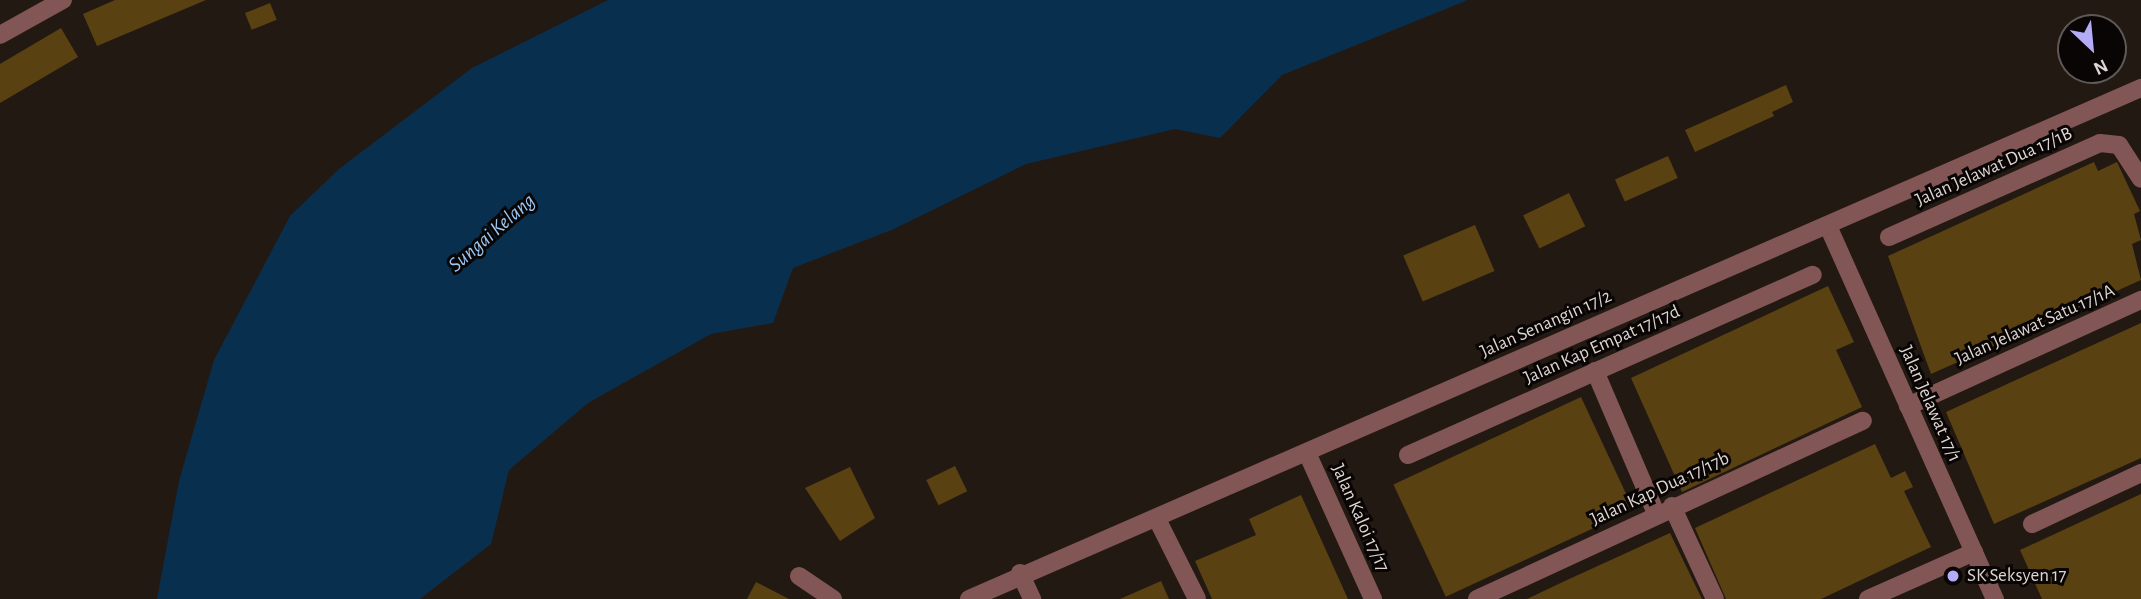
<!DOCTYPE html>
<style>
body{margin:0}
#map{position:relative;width:2141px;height:599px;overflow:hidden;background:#231913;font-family:"Alegreya Sans",sans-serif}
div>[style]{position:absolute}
.water>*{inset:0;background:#092f4e}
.building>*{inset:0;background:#5a4112;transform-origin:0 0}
.minor>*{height:18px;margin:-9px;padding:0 9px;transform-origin:9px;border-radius:9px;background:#825654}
.dots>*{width:19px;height:19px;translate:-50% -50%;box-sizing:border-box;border:4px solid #090504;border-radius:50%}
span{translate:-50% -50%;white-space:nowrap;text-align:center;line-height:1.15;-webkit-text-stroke:6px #090504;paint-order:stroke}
.street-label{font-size:19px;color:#ded6d2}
.poi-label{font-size:19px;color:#ded6d2}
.left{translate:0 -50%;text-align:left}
.water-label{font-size:21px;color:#9ac8f5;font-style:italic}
.north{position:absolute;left:2057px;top:14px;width:70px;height:70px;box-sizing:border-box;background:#090504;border:2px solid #5e5956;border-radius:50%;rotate:154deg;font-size:19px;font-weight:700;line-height:28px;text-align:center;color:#ded6d2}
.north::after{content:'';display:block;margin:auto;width:24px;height:32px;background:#b4acf9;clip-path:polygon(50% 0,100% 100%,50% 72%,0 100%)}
</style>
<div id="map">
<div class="water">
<i style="clip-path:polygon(608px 0,1468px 0,1282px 75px,1220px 138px,1175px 129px,1026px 164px,894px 229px,793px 268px,773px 323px,711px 334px,588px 403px,509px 470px,491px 544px,420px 599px,157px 599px,179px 481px,214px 360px,290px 216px,339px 169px,472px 68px)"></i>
</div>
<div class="building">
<i style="clip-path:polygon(115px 0,206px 0,97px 46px,83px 14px)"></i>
<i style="left:270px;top:3px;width:18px;height:27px;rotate:68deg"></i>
<i style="clip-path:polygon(61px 28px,78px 57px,0 103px,0 64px)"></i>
<i style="clip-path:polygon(1786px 85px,1793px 102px,1772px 112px,1774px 116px,1695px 152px,1685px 130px)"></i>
<i style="left:1668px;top:156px;width:24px;height:58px;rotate:66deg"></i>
<i style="clip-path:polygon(2094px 162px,2098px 171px,2117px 162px,2140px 211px,2134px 214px,2141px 240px,2132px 244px,2141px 280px,1931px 374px,1888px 256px)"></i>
<i style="left:1569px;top:193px;width:37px;height:51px;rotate:64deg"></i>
<i style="left:1475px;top:225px;width:50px;height:78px;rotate:67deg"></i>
<i style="clip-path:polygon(1828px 286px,1854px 342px,1836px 350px,1862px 407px,1682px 492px,1631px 378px)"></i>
<i style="clip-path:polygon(2141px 323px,2141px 458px,1994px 524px,1946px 412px)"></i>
<i style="left:1581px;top:397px;width:124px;height:207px;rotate:65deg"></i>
<i style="clip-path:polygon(1875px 444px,1891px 478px,1905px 471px,1913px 487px,1904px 491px,1931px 547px,1821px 599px,1726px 599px,1695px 528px)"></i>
<i style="left:955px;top:466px;width:28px;height:32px;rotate:64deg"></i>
<i style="clip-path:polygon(850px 467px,875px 518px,840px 541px,805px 488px)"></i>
<i style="clip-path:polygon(2141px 494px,2141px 599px,2042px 599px,2020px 550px)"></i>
<i style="clip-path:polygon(1301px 495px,1348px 599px,1212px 599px,1195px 561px,1256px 535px,1249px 519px)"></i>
<i style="clip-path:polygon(1670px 533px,1702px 599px,1527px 599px,1567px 580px)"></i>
<i style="clip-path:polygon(1161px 581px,1169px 599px,1120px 599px)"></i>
<i style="clip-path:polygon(756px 582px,789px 599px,747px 599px)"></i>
</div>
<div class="minor">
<i style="left:0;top:35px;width:72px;rotate:-29.1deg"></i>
<i style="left:1828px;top:226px;width:409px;rotate:65.9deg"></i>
<i style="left:1889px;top:237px;width:231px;rotate:-24deg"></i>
<i style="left:2100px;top:143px;width:19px;rotate:6deg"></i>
<i style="left:2119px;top:145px;width:40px;rotate:57.1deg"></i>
<i style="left:1595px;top:371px;width:155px;rotate:66.8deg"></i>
<i style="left:1908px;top:406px;width:256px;rotate:-24.5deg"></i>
<i style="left:1308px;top:455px;width:158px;rotate:65.7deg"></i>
<i style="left:1408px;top:455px;width:443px;rotate:-24deg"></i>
<i style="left:1672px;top:506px;width:102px;rotate:65.2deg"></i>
<i style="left:1157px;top:519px;width:89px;rotate:63.4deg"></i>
<i style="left:2032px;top:524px;width:120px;rotate:-25.1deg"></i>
<i style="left:1020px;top:573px;width:29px;rotate:65deg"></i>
<i style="left:799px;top:576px;width:41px;rotate:34.1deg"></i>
<i style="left:969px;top:599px;width:1279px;rotate:-23.56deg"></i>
<i style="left:1477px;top:599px;width:425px;rotate:-24.8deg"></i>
<i style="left:1868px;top:599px;width:116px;rotate:-23.9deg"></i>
</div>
<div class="dots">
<i style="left:1953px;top:576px;background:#b4acf9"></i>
</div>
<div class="street-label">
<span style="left:1994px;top:167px;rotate:-24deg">Jalan Jelawat Dua 17/1B</span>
<span style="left:1546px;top:324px;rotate:-24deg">Jalan Senangin 17/2</span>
<span style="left:2035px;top:325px;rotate:-24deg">Jalan Jelawat Satu 17/1A</span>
<span style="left:1602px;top:345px;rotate:-24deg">Jalan Kap Empat 17/17d</span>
<span style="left:1930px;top:404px;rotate:66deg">Jalan Jelawat 17/1</span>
<span style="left:1660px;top:489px;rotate:-25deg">Jalan Kap Dua 17/17b</span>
<span style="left:1360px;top:518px;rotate:66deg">Jalan Kaloi 17/17</span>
</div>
<div class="poi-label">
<span class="left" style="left:1967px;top:576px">SK Seksyen 17</span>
</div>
<div class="water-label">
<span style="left:492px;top:233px;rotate:-41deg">Sungai Kelang</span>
</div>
<div class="north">N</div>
</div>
